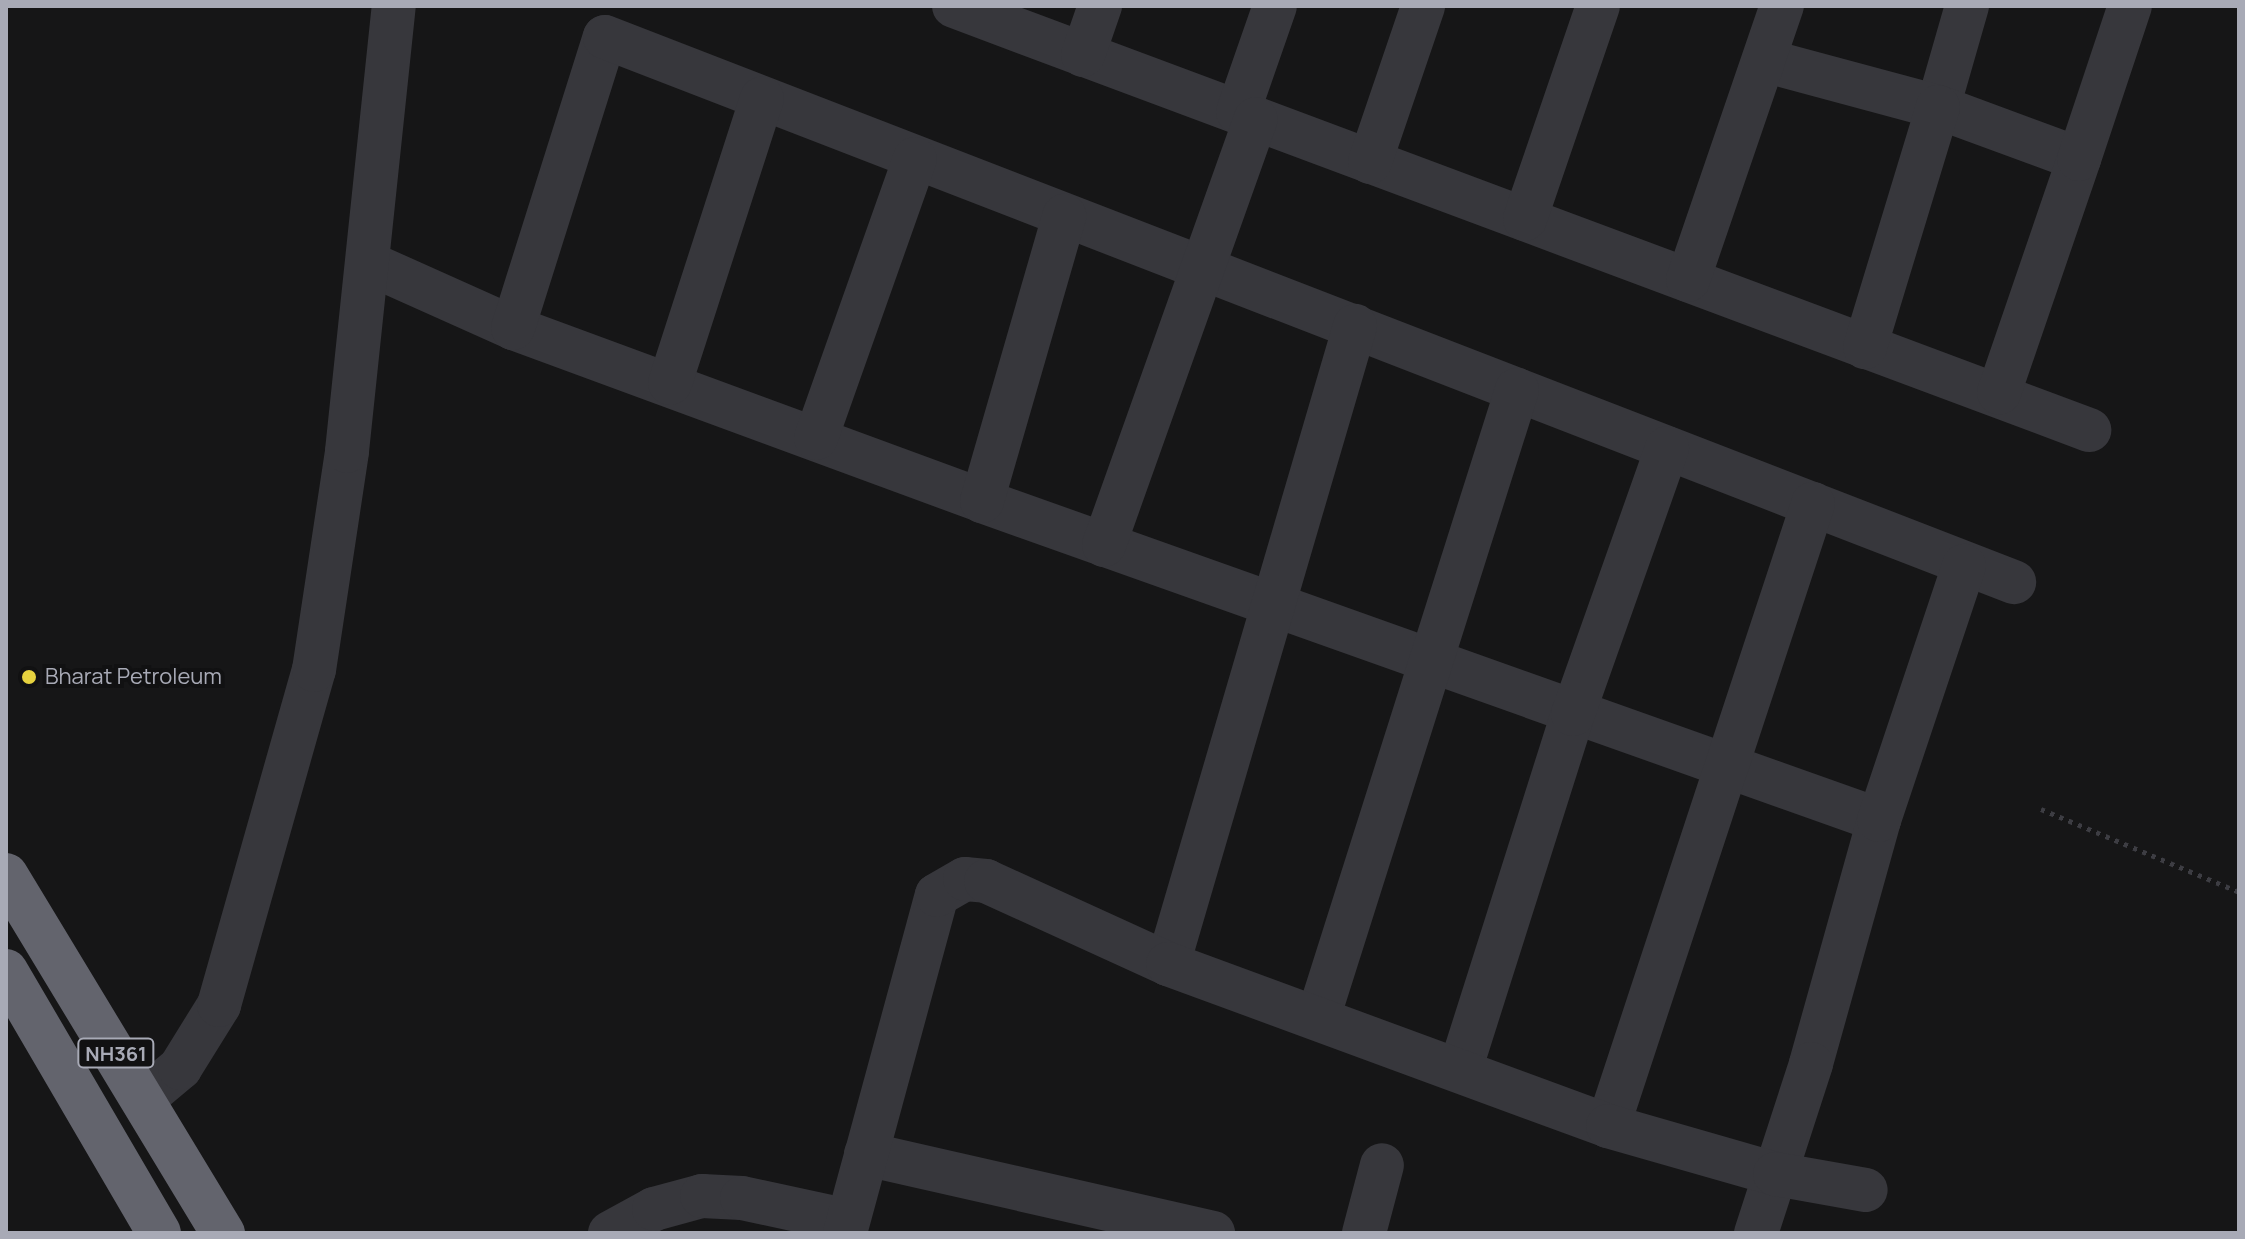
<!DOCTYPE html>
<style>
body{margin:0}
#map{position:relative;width:2245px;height:1239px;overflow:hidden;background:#161617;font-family:Manrope,sans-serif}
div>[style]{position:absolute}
.path>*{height:5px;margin-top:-2.5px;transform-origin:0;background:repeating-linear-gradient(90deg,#3d3d43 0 4px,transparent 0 10px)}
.minor>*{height:44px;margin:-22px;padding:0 22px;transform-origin:22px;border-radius:22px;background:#37373c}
.highway>*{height:44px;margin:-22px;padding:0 22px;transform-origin:22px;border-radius:22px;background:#63646d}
.dots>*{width:22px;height:22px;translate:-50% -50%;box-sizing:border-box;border:4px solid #111112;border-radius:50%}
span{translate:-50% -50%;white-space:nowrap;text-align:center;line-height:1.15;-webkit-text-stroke:8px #111112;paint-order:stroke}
.shield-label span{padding:2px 6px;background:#111112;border:2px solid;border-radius:6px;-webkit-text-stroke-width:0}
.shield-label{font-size:20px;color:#a8aab6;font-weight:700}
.poi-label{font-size:22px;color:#a8aab6}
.left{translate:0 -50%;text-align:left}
.frame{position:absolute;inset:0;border:8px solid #a8aab6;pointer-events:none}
</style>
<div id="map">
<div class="path">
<i style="left:2041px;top:809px;width:215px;rotate:22.7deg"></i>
</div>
<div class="minor">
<i style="left:954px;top:6px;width:1212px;rotate:20.48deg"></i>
<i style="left:1967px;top:6px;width:105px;rotate:106deg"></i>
<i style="left:1938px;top:107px;width:150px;rotate:20.2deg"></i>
<i style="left:2079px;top:159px;width:247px;rotate:108.9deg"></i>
<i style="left:1083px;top:55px;width:52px;rotate:-70.9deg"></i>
<i style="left:1767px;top:61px;width:177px;rotate:15.1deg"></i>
<i style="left:1938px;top:107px;width:251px;rotate:106.9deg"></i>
<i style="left:1238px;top:112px;width:112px;rotate:-70.8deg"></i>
<i style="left:2079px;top:159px;width:161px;rotate:-71.6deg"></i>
<i style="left:1370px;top:162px;width:165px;rotate:-71.2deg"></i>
<i style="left:1525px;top:219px;width:225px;rotate:-71.1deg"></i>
<i style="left:368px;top:263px;width:159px;rotate:24.1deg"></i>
<i style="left:513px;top:328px;width:500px;rotate:20.2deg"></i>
<i style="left:982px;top:501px;width:952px;rotate:19.58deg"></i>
<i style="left:1879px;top:820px;width:253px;rotate:105.6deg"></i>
<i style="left:1811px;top:1064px;width:178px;rotate:108deg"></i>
<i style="left:1688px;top:280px;width:290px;rotate:-71.1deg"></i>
<i style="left:513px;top:328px;width:305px;rotate:-72.5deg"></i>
<i style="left:605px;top:37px;width:1511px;rotate:21.15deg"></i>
<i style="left:670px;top:383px;width:299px;rotate:-72.1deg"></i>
<i style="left:816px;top:438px;width:296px;rotate:-70.5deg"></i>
<i style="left:982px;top:501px;width:297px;rotate:-73.9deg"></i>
<i style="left:1104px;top:545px;width:452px;rotate:-70.4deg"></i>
<i style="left:1879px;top:820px;width:268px;rotate:-71.5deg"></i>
<i style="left:1168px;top:964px;width:665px;rotate:-73.66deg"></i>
<i style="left:1318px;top:1018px;width:659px;rotate:-72.42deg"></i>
<i style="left:1460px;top:1070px;width:374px;rotate:-72.4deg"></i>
<i style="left:1573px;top:714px;width:282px;rotate:-70.5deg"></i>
<i style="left:144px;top:1098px;width:47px;rotate:-39.8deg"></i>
<i style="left:180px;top:1068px;width:74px;rotate:-58.2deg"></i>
<i style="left:219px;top:1005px;width:348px;rotate:-74.2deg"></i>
<i style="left:314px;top:670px;width:221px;rotate:-81.4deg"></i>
<i style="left:347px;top:451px;width:447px;rotate:-84deg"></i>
<i style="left:1608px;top:1126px;width:655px;rotate:-71.76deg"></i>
<i style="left:866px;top:1154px;width:356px;rotate:12.8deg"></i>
<i style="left:610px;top:1233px;width:50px;rotate:-28.6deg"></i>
<i style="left:654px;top:1209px;width:50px;rotate:-15.2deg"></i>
<i style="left:702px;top:1196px;width:40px;rotate:2.9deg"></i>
<i style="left:742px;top:1198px;width:108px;rotate:12.2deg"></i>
<i style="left:845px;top:1233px;width:350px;rotate:-74.8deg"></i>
<i style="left:937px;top:895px;width:32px;rotate:-30deg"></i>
<i style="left:965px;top:879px;width:21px;rotate:5deg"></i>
<i style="left:986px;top:881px;width:200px;rotate:24.5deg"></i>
<i style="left:1168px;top:964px;width:469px;rotate:20.2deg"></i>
<i style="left:1608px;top:1126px;width:174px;rotate:16deg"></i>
<i style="left:1775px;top:1174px;width:92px;rotate:10deg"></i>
<i style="left:1364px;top:1233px;width:70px;rotate:-75.2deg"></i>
</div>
<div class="highway">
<i style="left:6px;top:875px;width:419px;rotate:58.8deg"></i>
<i style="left:6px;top:971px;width:303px;rotate:59.7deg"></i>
</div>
<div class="dots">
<i style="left:29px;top:677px;background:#e6d23f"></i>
</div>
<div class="shield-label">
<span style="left:116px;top:1053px">NH361</span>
</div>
<div class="poi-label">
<span class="left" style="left:45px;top:677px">Bharat Petroleum</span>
</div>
<div class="frame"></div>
</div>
